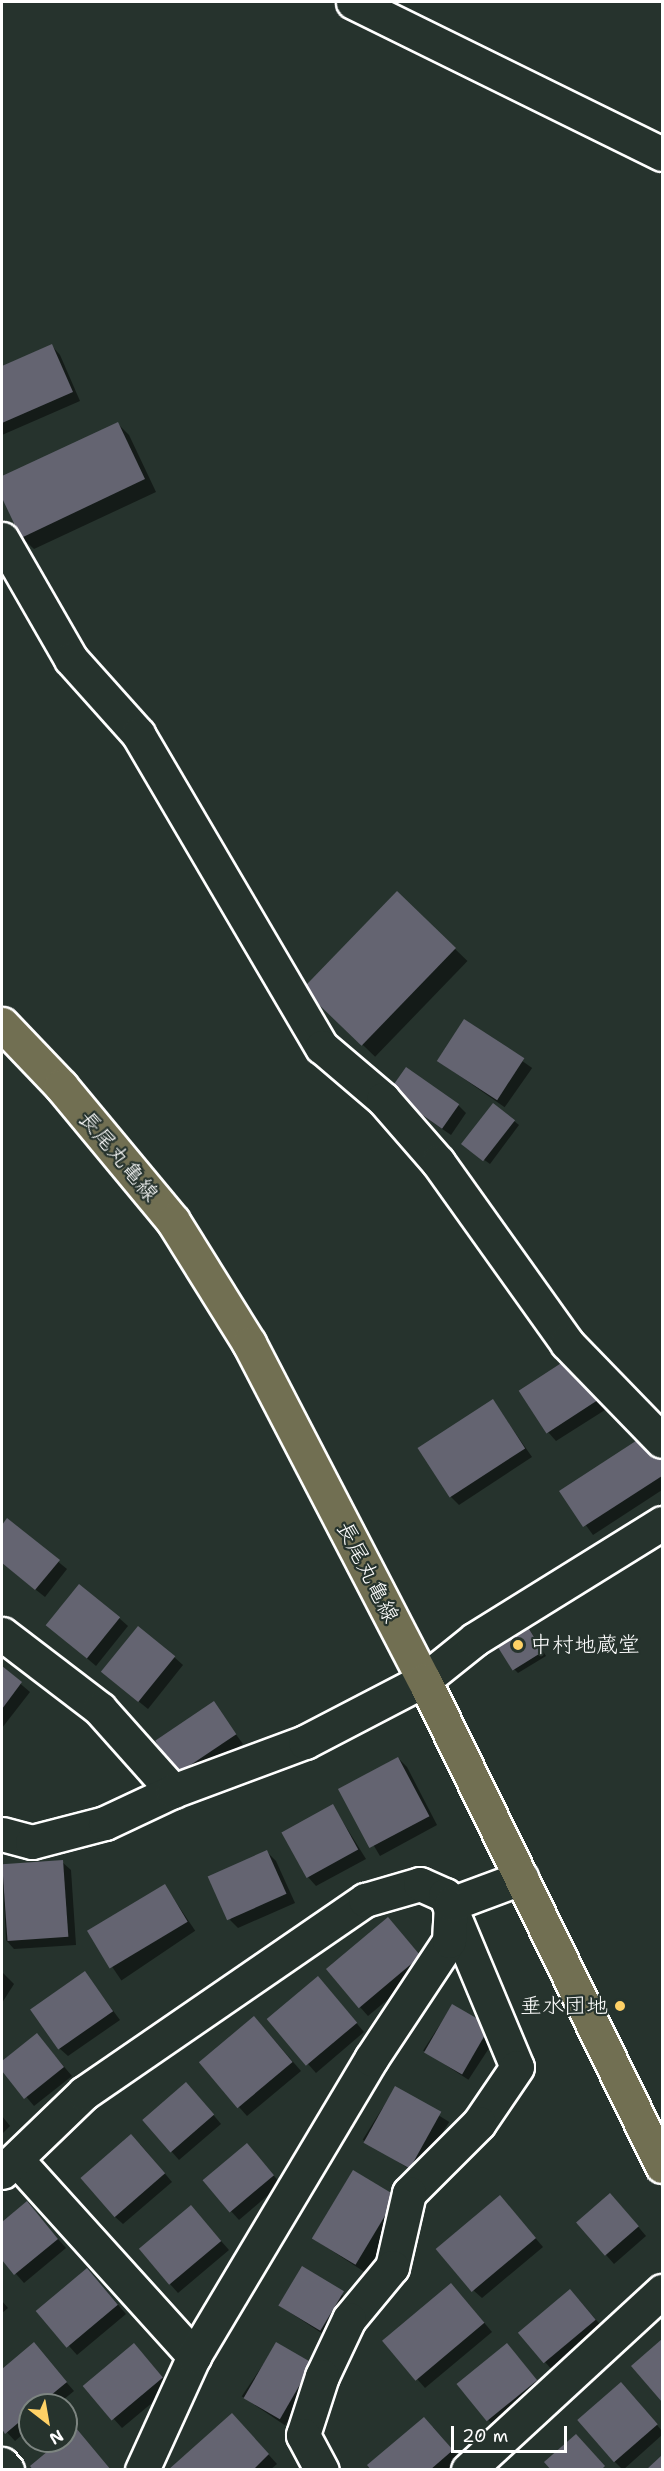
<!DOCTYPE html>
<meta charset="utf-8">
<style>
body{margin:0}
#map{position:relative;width:664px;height:2471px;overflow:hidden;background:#26332d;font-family:"Shantell Sans","Klee One",sans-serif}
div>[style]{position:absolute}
.shadow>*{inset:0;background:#0007;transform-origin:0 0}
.building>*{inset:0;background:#646471;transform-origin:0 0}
.roads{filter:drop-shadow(2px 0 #fff) drop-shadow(-2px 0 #fff) drop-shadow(0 2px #fff) drop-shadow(0 -2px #fff)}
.minor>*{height:33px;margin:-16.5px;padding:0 16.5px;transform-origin:16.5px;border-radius:16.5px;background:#26332d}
.major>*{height:33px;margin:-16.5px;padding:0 16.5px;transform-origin:16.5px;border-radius:16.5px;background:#716f52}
.dots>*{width:16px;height:16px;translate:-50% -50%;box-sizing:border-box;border:3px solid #26332d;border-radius:50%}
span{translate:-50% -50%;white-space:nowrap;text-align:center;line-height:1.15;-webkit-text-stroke:4.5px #26332d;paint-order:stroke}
.street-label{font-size:22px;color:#fff}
.poi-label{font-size:22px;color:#fff}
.left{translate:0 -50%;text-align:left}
.right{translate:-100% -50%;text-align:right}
.frame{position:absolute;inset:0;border:3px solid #fff;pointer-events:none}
.north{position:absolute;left:18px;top:2393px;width:60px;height:60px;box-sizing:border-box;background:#26332d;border:2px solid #7d8581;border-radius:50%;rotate:149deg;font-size:16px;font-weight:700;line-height:24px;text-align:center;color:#fff}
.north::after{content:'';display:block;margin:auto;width:21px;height:27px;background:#ffd166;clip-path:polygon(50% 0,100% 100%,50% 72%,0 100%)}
.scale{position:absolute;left:451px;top:2426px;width:116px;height:27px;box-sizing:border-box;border:3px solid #fff;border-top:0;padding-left:8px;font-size:18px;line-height:21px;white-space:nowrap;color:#fff;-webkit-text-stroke:4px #26332d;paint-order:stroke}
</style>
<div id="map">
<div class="shadow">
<i style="clip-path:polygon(52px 346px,60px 355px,80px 401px,2px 435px,2px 368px)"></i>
<i style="clip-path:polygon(117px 423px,129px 435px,156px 492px,34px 549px,22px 538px,2px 494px,2px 478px)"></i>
<i style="left:397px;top:893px;width:98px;height:133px;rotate:44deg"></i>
<i style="left:465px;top:1021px;width:82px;height:48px;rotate:35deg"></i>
<i style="clip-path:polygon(400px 1100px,458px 1105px,466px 1113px,451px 1135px)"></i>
<i style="clip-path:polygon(514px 1121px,519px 1125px,490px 1164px,465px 1146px)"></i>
<i style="clip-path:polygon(578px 1369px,605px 1410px,556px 1441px,548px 1432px)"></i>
<i style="clip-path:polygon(493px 1401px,532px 1457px,459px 1505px,450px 1496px)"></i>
<i style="clip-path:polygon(654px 1446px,662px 1460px,662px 1490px,593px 1535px,561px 1491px)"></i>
<i style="clip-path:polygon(7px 1520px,67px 1569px,45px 1597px,2px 1563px,2px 1527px)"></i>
<i style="clip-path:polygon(119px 1618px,128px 1626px,96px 1666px,48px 1625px)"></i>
<i style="clip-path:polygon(528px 1627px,546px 1656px,518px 1673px,514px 1669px)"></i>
<i style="clip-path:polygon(174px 1657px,183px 1665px,148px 1709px,112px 1680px)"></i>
<i style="clip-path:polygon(2px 1668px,30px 1692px,2px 1728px)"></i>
<i style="clip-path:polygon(213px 1703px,243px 1744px,186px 1781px,178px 1772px)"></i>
<i style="clip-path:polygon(398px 1758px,407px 1767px,437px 1825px,380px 1856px,340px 1789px)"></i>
<i style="clip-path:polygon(333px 1806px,366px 1859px,316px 1886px,308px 1877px)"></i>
<i style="clip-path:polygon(267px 1852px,276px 1861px,295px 1903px,238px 1928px,230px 1920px)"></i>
<i style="clip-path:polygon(62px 1862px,71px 1870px,76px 1945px,14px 1949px,6px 1940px,2px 1866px)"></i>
<i style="left:165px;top:1886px;width:54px;height:89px;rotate:56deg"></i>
<i style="clip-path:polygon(388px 1919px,429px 1965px,368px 2016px,360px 2007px)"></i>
<i style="clip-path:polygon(2px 1972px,14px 1984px,2px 2003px)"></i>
<i style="clip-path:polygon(85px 1973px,120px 2020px,68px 2056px,59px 2048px)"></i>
<i style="clip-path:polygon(326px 1987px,364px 2032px,316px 2073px,308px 2064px)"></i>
<i style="left:452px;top:2006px;width:54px;height:53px;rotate:33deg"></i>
<i style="clip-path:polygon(262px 2026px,301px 2071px,247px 2116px,239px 2107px)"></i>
<i style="clip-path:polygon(37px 2035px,72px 2076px,34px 2106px,2px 2068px,2px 2063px)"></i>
<i style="left:395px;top:2088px;width:64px;height:61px;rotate:32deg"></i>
<i style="clip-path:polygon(195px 2093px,221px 2124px,179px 2160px,144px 2120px)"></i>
<i style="clip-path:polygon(2px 2116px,10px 2126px,2px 2134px)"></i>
<i style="clip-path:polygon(140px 2144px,172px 2182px,123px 2224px,114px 2216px)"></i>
<i style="clip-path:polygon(255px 2154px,281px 2184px,239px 2220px,204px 2181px)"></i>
<i style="clip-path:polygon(26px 2203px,66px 2248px,24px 2283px,2px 2258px,2px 2224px)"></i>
<i style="clip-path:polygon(619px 2204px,646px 2236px,614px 2264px,578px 2223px)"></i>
<i style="clip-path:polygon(405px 2205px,366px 2273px,314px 2239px)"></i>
<i style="clip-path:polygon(508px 2206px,543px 2247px,482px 2298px,473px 2290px)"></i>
<i style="clip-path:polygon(199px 2216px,229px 2250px,178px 2293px,170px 2284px)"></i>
<i style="left:302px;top:2269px;width:59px;height:43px;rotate:33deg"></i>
<i style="clip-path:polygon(96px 2279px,126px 2314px,77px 2355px,69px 2346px)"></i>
<i style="clip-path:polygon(460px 2294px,492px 2332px,425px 2388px,384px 2341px)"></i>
<i style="clip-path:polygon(579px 2300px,604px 2329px,554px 2372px,520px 2334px)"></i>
<i style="clip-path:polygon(2px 2301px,8px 2308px,2px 2313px)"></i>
<i style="clip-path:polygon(662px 2341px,662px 2400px,633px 2366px)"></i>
<i style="clip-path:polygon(33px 2344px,74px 2391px,57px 2405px,30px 2405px,30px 2428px,15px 2441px,2px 2427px,2px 2371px)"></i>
<i style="left:277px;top:2344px;width:52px;height:63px;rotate:34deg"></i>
<i style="clip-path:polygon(143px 2354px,171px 2387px,122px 2428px,85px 2387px)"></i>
<i style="clip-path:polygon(515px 2354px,545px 2390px,497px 2430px,459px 2386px)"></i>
<i style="clip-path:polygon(630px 2393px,662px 2431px,662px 2435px,623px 2470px,614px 2461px)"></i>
<i style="clip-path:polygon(240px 2423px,277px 2464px,270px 2470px,171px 2470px)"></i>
<i style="clip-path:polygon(433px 2427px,461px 2460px,449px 2470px,373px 2470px)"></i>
</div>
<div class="building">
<i style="clip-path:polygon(52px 344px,73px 392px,2px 423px,2px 366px)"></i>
<i style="clip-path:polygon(118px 422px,145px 479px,21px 538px,2px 498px,2px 476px)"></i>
<i style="left:397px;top:891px;width:82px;height:136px;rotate:44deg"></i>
<i style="left:464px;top:1019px;width:72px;height:50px;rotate:33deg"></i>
<i style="left:406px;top:1067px;width:65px;height:30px;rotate:35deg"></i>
<i style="left:493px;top:1103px;width:28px;height:52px;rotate:38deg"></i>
<i style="left:569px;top:1358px;width:51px;height:60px;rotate:57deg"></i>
<i style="left:493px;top:1399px;width:59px;height:90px;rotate:57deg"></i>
<i style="clip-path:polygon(645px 1435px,662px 1462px,662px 1476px,583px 1527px,559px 1491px)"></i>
<i style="clip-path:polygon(7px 1518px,60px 1560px,35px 1590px,2px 1563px,2px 1525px)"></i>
<i style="left:79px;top:1584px;width:53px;height:53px;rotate:39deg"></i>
<i style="left:524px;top:1621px;width:36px;height:36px;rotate:58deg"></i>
<i style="left:138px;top:1626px;width:48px;height:59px;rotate:39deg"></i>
<i style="clip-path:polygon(2px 1666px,22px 1682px,2px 1709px)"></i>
<i style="left:214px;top:1701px;width:40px;height:71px;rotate:56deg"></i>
<i style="left:398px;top:1757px;width:67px;height:68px;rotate:62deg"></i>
<i style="left:333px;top:1804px;width:52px;height:59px;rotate:61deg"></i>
<i style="left:267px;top:1850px;width:48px;height:65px;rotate:66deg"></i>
<i style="left:63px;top:1860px;width:77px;height:61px;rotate:86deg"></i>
<i style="left:165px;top:1884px;width:44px;height:91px;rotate:59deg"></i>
<i style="left:388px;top:1917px;width:51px;height:81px;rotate:50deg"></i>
<i style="left:85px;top:1971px;width:49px;height:67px;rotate:55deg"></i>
<i style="left:318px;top:1976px;width:61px;height:67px;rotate:50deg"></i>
<i style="left:452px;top:2004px;width:44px;height:56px;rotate:30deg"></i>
<i style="left:254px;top:2016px;width:60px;height:72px;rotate:50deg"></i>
<i style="clip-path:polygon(37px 2033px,64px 2067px,24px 2099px,2px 2071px,2px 2061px)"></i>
<i style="left:186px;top:2082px;width:43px;height:58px;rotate:49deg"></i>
<i style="left:395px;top:2086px;width:53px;height:65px;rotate:29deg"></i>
<i style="left:131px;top:2134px;width:52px;height:67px;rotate:49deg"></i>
<i style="left:247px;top:2143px;width:42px;height:58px;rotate:50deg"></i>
<i style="left:353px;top:2170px;width:51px;height:80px;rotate:31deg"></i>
<i style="left:610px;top:2193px;width:44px;height:45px;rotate:49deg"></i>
<i style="left:500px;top:2195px;width:56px;height:84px;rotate:50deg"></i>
<i style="clip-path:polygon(27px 2201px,58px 2239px,14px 2275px,2px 2260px,2px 2222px)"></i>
<i style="left:191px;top:2205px;width:47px;height:68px;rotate:50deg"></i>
<i style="left:302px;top:2266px;width:49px;height:46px;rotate:31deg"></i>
<i style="left:87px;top:2268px;width:48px;height:67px;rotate:50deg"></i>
<i style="left:451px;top:2283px;width:52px;height:90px;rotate:50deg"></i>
<i style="left:570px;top:2289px;width:40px;height:68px;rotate:50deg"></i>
<i style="clip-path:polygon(662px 2339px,662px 2402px,631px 2366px)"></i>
<i style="clip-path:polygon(34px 2342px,67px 2382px,39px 2405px,30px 2405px,30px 2413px,5px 2434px,2px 2429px,2px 2369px)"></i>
<i style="left:276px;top:2342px;width:42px;height:65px;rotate:30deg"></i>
<i style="left:134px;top:2343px;width:45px;height:67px;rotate:50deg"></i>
<i style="left:507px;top:2343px;width:48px;height:65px;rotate:51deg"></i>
<i style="left:621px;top:2382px;width:56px;height:58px;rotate:49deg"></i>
<i style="clip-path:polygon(232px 2413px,269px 2454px,253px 2470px,168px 2470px)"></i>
<i style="clip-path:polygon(424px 2417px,453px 2450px,430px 2470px,371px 2470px,367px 2465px)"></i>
<i style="clip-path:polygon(76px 2428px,111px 2470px,33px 2470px,30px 2466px,60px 2441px,66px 2441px)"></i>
<i style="clip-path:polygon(576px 2434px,605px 2466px,601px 2470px,551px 2470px,544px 2462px)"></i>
<i style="clip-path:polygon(662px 2455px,662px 2470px,646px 2470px)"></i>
</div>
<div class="roads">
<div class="minor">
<i style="left:353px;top:2px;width:344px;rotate:26.2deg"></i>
<i style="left:2px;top:539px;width:138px;rotate:60.1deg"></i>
<i style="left:71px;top:659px;width:101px;rotate:48.2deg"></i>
<i style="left:138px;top:734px;width:363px;rotate:59.6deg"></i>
<i style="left:322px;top:1047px;width:80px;rotate:40.4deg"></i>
<i style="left:383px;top:1099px;width:84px;rotate:48.9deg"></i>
<i style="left:438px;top:1162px;width:222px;rotate:54.5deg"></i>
<i style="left:567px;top:1343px;width:136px;rotate:45.9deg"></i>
<i style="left:2px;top:1634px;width:123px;rotate:37.4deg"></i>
<i style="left:100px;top:1709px;width:110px;rotate:48.3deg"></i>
<i style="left:2px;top:1834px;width:31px;rotate:15deg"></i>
<i style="left:32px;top:1842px;width:75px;rotate:-14.6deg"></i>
<i style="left:105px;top:1823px;width:75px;rotate:-25.2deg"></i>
<i style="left:173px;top:1791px;width:141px;rotate:-20.4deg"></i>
<i style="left:305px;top:1742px;width:134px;rotate:-27.5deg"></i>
<i style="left:424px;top:1680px;width:65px;rotate:-38.8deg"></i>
<i style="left:475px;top:1639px;width:220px;rotate:-31.8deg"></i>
<i style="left:16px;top:2159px;width:266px;rotate:47.9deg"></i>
<i style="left:2px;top:2172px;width:114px;rotate:-43.9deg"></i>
<i style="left:84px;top:2093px;width:341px;rotate:-34.5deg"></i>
<i style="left:365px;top:1900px;width:57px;rotate:-16.2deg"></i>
<i style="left:420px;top:1884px;width:27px;rotate:24deg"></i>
<i style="left:445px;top:1895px;width:186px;rotate:67.3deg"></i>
<i style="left:517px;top:2067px;width:68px;rotate:124.2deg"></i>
<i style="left:479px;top:2123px;width:99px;rotate:135deg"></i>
<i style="left:409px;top:2193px;width:76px;rotate:102.9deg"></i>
<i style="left:392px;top:2267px;width:67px;rotate:129.6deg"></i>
<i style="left:349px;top:2319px;width:63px;rotate:115.3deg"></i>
<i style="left:322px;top:2376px;width:62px;rotate:107.9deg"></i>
<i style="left:303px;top:2435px;width:40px;rotate:62deg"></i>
<i style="left:2px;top:2464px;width:8px;rotate:50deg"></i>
<i style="left:142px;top:2470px;width:125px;rotate:-65.5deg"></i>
<i style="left:194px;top:2356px;width:346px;rotate:-59.2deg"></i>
<i style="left:371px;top:2059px;width:141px;rotate:-56.5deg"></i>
<i style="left:449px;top:1941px;width:37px;rotate:-87deg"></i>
<i style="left:451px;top:1904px;width:75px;rotate:-20.4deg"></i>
<i style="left:468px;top:2470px;width:264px;rotate:-42.7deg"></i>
</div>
<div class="major">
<i style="left:2px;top:1024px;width:86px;rotate:46.4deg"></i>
<i style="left:61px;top:1086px;width:175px;rotate:50.3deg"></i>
<i style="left:173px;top:1221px;width:144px;rotate:58.1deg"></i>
<i style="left:249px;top:1343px;width:380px;rotate:62.6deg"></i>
<i style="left:424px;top:1680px;width:541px;rotate:63.91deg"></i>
</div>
</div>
<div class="dots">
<i style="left:518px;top:1645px;background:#ffd166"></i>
<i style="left:620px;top:2006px;background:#ffd166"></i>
</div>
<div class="street-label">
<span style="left:119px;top:1156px;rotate:50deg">長尾丸亀線</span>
<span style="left:368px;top:1572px;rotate:63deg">長尾丸亀線</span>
</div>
<div class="poi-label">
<span class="left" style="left:530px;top:1645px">中村地蔵堂</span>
<span class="right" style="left:608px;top:2006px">垂水団地</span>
</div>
<div class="frame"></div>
<div class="north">N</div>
<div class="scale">20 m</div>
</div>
